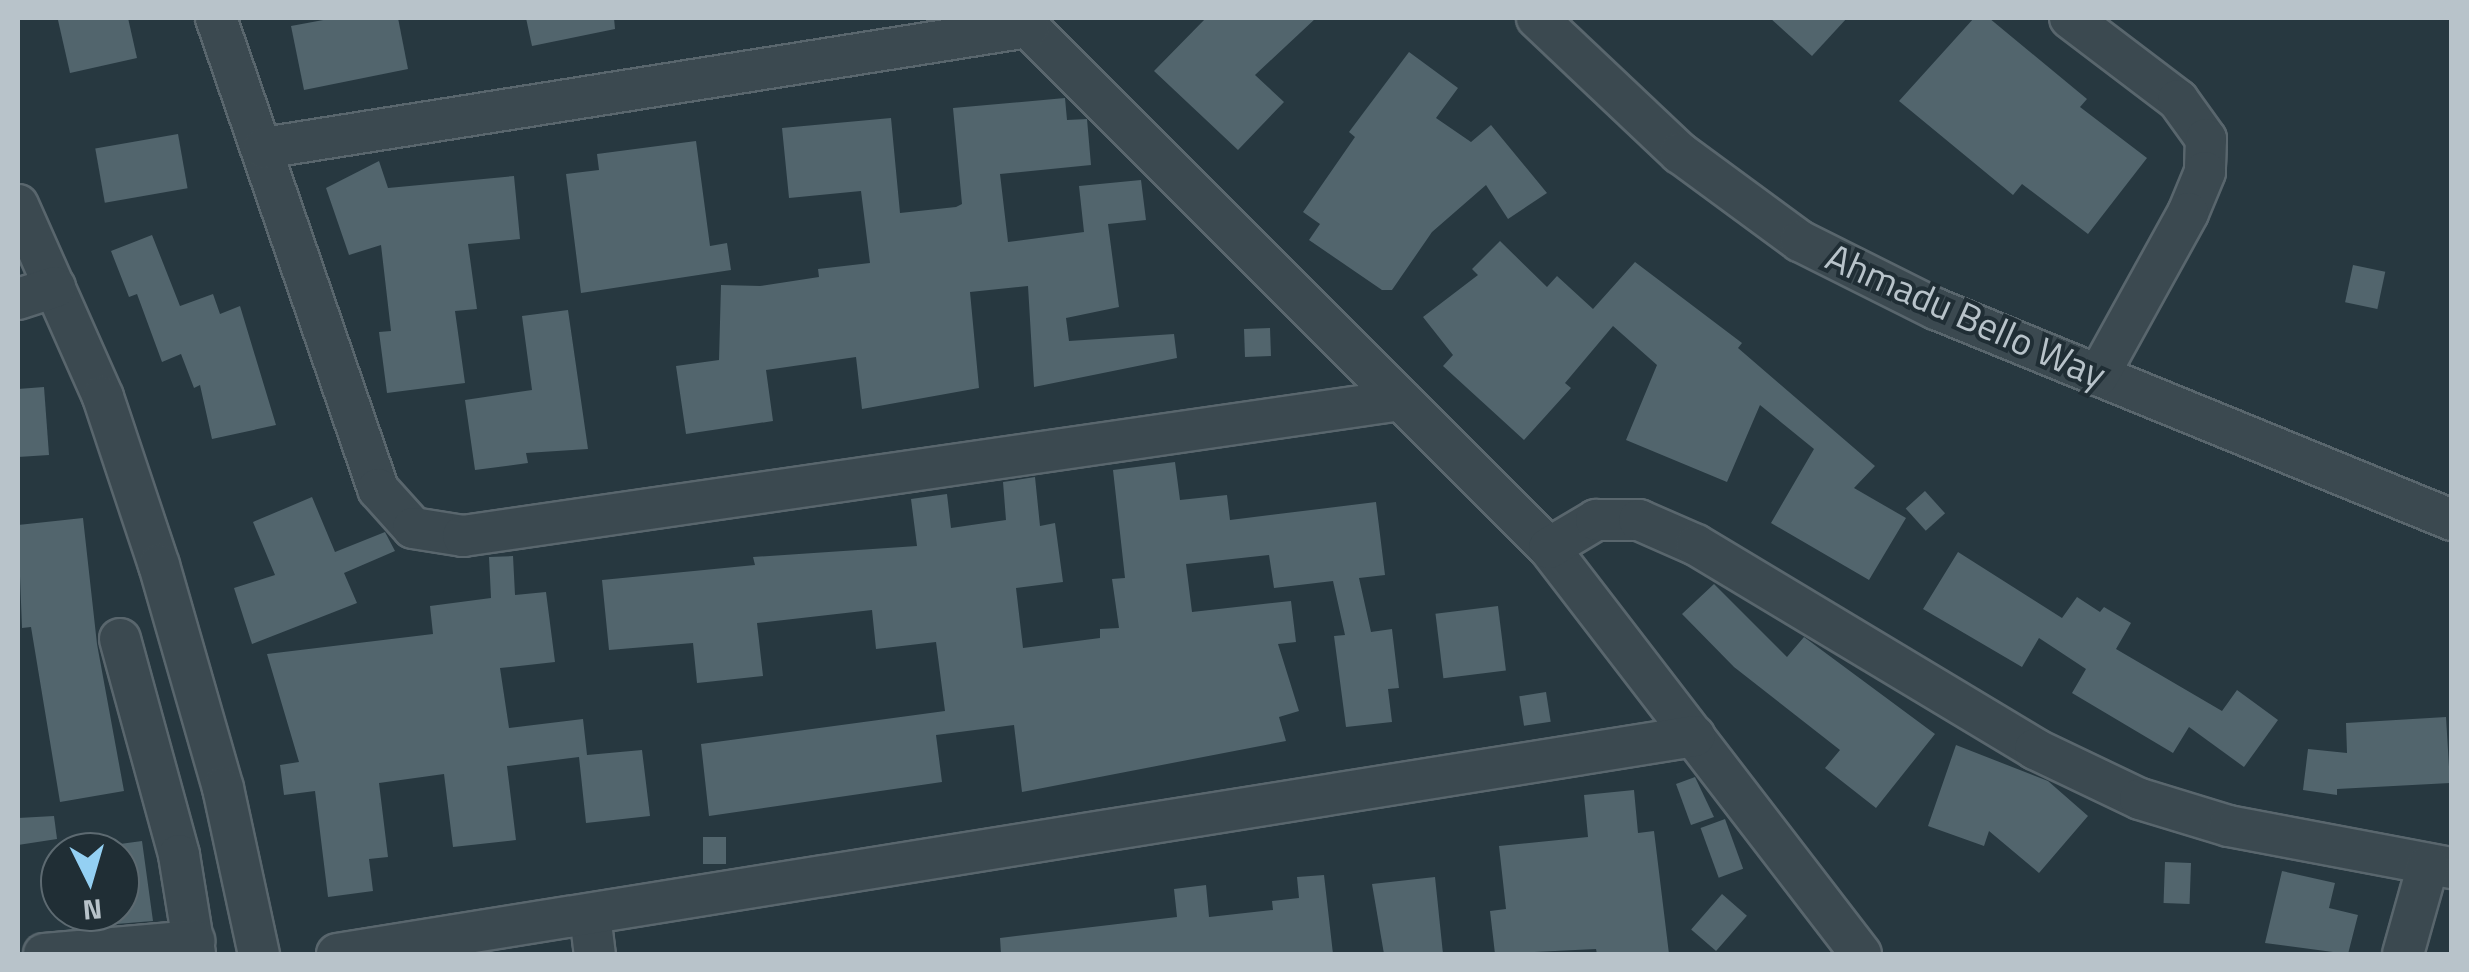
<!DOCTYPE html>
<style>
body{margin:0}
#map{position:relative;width:2469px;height:972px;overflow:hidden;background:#273840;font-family:"Titillium Web",sans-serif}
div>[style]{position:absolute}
.building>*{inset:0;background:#52656d;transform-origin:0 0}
.roads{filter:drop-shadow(2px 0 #59666d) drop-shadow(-2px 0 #59666d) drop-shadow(0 2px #59666d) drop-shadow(0 -2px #59666d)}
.minor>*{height:40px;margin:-20px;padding:0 20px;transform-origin:20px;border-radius:20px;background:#3b4950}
span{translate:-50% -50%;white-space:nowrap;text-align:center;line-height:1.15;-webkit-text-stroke:8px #202e35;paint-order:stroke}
.street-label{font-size:38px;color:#b8c3ca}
.frame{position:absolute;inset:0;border:20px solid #b8c3ca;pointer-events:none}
.north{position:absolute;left:40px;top:832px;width:100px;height:100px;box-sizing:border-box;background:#202e35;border:2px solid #5d6a71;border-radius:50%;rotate:175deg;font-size:28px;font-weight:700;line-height:40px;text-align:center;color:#b8c3ca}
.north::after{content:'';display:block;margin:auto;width:35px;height:45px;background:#94d0f3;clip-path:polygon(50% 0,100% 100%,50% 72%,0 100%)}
</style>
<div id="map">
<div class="building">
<i style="clip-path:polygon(128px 18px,137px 58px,70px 73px,58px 20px)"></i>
<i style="clip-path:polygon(334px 18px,398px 18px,408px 69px,304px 90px,291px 26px)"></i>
<i style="clip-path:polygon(526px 18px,614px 18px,615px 29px,532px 46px)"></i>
<i style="clip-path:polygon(1206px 18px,1316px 18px,1255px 75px,1284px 102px,1238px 150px,1154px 71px)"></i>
<i style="clip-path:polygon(1770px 18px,1847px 18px,1812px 56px)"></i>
<i style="clip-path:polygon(1974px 18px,1989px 18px,2087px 99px,2080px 107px,2147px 158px,2088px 234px,2022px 184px,2013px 195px,1899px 101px)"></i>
<i style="clip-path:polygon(1409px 52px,1458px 88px,1436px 118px,1471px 142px,1491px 125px,1547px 193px,1508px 219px,1486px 185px,1432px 232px,1392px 290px,1382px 290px,1309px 240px,1320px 224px,1303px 212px,1355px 137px,1349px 132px)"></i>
<i style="clip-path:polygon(1065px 98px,1067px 120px,1087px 119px,1091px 165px,1000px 174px,1008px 242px,1084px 232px,1079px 186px,1141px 180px,1146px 220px,1108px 224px,1119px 307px,1066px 318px,1069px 341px,1174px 334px,1177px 358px,1034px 387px,1028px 286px,970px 292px,979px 388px,862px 409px,856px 357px,766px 370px,773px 421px,686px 434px,676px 366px,719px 360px,721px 285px,760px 286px,819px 277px,818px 269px,870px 263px,861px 191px,789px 198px,782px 128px,891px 118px,900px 213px,956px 207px,962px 204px,953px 108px)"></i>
<i style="left:178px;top:134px;width:55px;height:84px;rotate:80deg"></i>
<i style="clip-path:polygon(696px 141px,710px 246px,727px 243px,731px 270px,581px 293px,566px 174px,599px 170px,597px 154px)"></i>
<i style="clip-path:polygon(379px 161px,388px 188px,514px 176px,520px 239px,468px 244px,477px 309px,455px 311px,465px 383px,387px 393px,379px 332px,391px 331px,381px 245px,349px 255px,326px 188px)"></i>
<i style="clip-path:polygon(152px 235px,180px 306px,213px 294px,220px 314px,240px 306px,276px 425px,212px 439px,200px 385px,194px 388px,181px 354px,162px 362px,137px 294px,129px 297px,111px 251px)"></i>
<i style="clip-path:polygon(1500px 241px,1547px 287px,1557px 276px,1593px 309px,1635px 262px,1742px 343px,1738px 348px,1875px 466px,1854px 488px,1906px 518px,1869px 580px,1771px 523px,1814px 449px,1760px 405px,1727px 482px,1626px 440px,1657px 365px,1613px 326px,1565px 383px,1571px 388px,1524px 440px,1443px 366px,1453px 355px,1423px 317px,1478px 275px,1472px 269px)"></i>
<i style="left:2353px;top:265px;width:33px;height:38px;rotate:12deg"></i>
<i style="clip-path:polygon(568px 310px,588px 449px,526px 453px,528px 463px,475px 470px,465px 400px,532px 390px,522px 316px)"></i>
<i style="left:1270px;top:328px;width:28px;height:26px;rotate:88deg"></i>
<i style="clip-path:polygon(44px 387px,49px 455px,18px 457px,18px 389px)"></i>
<i style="clip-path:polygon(1175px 462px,1180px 500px,1227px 495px,1230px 520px,1376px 502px,1385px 575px,1359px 578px,1371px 632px,1392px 629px,1399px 688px,1388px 689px,1392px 722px,1346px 727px,1334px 636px,1345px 635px,1333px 581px,1274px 588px,1269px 555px,1186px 564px,1192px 612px,1291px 601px,1296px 642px,1278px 644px,1299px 711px,1279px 717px,1286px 741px,1022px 792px,1014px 725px,936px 735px,942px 782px,709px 816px,701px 744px,945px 711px,936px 642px,876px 649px,872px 610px,757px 623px,763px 676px,697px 683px,693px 643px,609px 650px,602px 580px,755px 565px,753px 557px,917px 546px,911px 499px,947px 494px,951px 528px,1006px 520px,1003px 482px,1035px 477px,1040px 526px,1055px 523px,1063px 582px,1016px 588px,1023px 648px,1100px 638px,1100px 629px,1119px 628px,1112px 579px,1125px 578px,1113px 470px)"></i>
<i style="left:1925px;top:491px;width:30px;height:26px;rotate:48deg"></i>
<i style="clip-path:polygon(312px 497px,335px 552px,385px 532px,395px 551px,344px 573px,357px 603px,252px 644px,234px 588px,275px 575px,253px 522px)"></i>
<i style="clip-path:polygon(83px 518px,97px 644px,124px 791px,60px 802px,31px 627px,22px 628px,18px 525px)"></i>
<i style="clip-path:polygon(1958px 552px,2062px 618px,2077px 597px,2100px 612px,2104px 607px,2131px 623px,2116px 649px,2222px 711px,2237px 690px,2278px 720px,2244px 767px,2189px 727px,2173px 753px,2072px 693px,2086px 669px,2039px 638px,2022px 667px,1923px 609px)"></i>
<i style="clip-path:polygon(513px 556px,515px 595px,546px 592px,555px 662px,500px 668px,509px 728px,583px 719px,587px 755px,642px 750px,650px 816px,586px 823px,579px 757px,507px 766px,516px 840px,453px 847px,444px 774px,379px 783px,388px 857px,369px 859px,373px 891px,328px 897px,315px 791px,284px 795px,280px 765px,299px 762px,267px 654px,433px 634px,430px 606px,491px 598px,489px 557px)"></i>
<i style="clip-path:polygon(1714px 584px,1787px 657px,1804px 637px,1935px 734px,1876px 808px,1825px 768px,1840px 750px,1734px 667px,1682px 614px)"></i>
<i style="left:1498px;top:606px;width:65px;height:63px;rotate:83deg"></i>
<i style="left:1546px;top:692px;width:30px;height:27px;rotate:81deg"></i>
<i style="clip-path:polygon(2446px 717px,2450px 783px,2337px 789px,2337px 795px,2303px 790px,2308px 749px,2347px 753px,2346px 723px)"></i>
<i style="clip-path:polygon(1956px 745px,2048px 781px,2088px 816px,2039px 873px,1989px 831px,1984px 846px,1928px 826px)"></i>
<i style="clip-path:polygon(1695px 777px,1714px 817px,1691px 825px,1676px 784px)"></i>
<i style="clip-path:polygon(1634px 790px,1638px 833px,1654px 831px,1669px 954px,1597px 954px,1596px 949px,1495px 954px,1490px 911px,1506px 909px,1499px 846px,1588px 837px,1584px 795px)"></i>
<i style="clip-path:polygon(54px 816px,57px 839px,18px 845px,18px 818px)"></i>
<i style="left:1725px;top:819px;width:53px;height:26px;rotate:70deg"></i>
<i style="left:703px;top:837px;width:23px;height:27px"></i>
<i style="clip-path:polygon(142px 841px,153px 921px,92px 926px,90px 912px,120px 912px,120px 844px)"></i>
<i style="left:2165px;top:862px;width:26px;height:41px;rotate:2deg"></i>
<i style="clip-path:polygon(2282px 871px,2335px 883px,2329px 908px,2358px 915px,2348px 954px,2265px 943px)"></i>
<i style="clip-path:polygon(1324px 875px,1333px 954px,1001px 954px,1000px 938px,1177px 917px,1174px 889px,1206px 885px,1209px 917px,1273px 910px,1272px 901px,1299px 898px,1297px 877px)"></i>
<i style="clip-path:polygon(1435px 877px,1443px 954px,1384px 954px,1372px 884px)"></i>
<i style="left:1722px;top:894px;width:33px;height:47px;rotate:41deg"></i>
</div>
<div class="roads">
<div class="minor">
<i style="left:216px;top:18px;width:498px;rotate:71deg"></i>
<i style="left:378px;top:489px;width:52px;rotate:48.1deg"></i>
<i style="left:413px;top:528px;width:51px;rotate:9.1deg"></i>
<i style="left:463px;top:536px;width:948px;rotate:-8.25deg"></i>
<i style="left:1019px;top:18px;width:750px;rotate:45deg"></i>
<i style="left:1549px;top:548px;width:512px;rotate:52.46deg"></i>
<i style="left:1537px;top:18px;width:197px;rotate:43.4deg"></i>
<i style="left:1680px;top:153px;width:149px;rotate:36.3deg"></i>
<i style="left:1800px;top:241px;width:152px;rotate:26.6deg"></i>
<i style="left:1936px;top:309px;width:557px;rotate:22.24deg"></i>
<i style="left:2070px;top:18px;width:136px;rotate:37.2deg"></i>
<i style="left:2178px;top:100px;width:48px;rotate:54.3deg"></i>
<i style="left:2206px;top:139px;width:33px;rotate:92deg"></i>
<i style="left:2205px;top:172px;width:44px;rotate:112.5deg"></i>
<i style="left:2188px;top:213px;width:186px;rotate:118.9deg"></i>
<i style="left:264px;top:148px;width:774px;rotate:-9deg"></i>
<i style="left:18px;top:205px;width:210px;rotate:66.1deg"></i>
<i style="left:103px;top:397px;width:177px;rotate:71.6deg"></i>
<i style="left:159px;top:565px;width:232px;rotate:74deg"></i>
<i style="left:223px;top:788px;width:170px;rotate:77.8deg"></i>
<i style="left:18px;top:299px;width:39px;rotate:-18deg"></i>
<i style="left:1549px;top:548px;width:55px;rotate:-30.8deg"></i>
<i style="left:1596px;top:520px;width:43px"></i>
<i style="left:1639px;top:520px;width:62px;rotate:23.7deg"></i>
<i style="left:1696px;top:545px;width:396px;rotate:31deg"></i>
<i style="left:2035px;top:749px;width:116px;rotate:25.5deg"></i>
<i style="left:2140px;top:799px;width:93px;rotate:16.9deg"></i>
<i style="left:2229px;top:826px;width:227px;rotate:10.7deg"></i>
<i style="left:120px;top:639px;width:224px;rotate:74.7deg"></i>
<i style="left:179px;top:855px;width:100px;rotate:80.8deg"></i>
<i style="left:590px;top:915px;width:39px;rotate:83deg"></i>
<i style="left:44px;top:954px;width:151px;rotate:-5deg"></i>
<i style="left:337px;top:954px;width:1375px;rotate:-9.12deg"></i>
<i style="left:2403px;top:954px;width:92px;rotate:-74.3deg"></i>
</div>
</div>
<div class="street-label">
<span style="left:1966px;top:316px;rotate:24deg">Ahmadu Bello Way</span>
</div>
<div class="frame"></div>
<div class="north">N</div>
</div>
